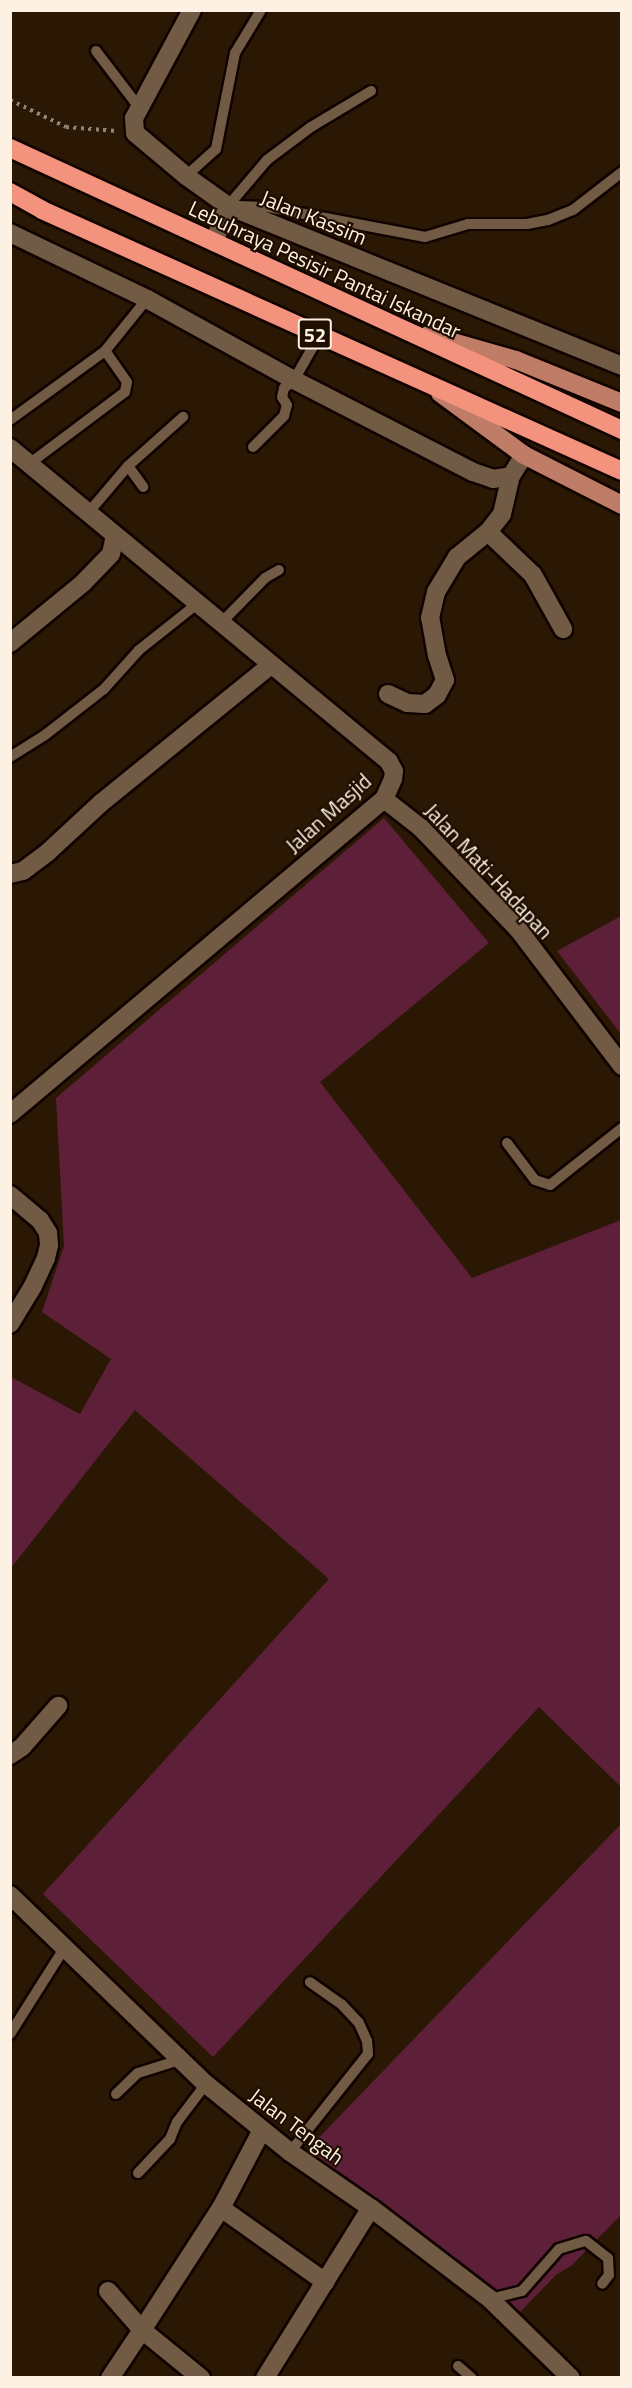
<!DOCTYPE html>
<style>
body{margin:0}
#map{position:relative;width:632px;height:2388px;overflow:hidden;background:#2a1804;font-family:"Titillium Web",sans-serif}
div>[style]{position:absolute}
.green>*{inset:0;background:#5e2039}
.path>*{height:4px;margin-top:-2px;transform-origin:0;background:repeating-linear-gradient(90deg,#928373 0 3px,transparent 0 7.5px)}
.roads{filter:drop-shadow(2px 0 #110300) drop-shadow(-2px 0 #110300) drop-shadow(0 2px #110300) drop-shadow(0 -2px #110300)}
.lane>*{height:10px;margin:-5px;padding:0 5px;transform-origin:5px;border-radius:5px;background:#715b45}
.street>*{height:18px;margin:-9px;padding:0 9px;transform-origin:9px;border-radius:9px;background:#715b45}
.primary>*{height:18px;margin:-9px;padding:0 9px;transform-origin:9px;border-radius:9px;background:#bf7c67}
.highway>*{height:18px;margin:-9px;padding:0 9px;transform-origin:9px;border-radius:9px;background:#f3927d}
span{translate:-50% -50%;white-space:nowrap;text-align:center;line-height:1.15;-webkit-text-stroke:4.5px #200f00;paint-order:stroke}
.shield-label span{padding:2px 4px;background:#200f00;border:2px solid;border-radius:4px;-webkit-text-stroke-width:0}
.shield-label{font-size:20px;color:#fdf1e4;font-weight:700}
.street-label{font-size:21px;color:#fdf1e4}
.frame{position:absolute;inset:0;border:12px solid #fdf1e4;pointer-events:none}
</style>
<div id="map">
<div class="green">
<i style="clip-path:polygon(384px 818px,489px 943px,320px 1082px,472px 1278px,621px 1220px,621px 1787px,539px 1707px,213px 2057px,43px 1894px,329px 1579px,135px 1410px,11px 1568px,11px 1377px,80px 1414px,111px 1359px,42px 1312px,64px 1246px,56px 1098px)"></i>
<i style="clip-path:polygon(621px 916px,621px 1034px,557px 951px)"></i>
<i style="clip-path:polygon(621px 1824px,621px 2215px,571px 2266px,557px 2274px,519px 2313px,307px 2150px)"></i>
</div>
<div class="path">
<i style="left:10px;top:100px;width:62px;rotate:25.7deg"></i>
<i style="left:66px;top:127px;width:51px;rotate:4.5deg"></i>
</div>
<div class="roads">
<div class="lane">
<i style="left:96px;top:51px;width:69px;rotate:52.6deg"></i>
<i style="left:186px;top:176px;width:40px;rotate:-42deg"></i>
<i style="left:216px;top:149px;width:98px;rotate:-78.8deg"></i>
<i style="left:235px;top:53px;width:50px;rotate:-58.8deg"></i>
<i style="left:228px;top:206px;width:60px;rotate:-49.7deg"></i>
<i style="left:267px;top:160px;width:55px;rotate:-36.9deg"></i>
<i style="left:311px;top:127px;width:70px;rotate:-31deg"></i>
<i style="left:237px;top:206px;width:31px;rotate:2deg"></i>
<i style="left:268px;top:207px;width:160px;rotate:10.8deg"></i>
<i style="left:425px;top:237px;width:45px;rotate:-16.8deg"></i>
<i style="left:468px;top:224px;width:59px"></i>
<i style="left:527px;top:224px;width:21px;rotate:-11deg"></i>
<i style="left:548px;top:220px;width:27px;rotate:-22deg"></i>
<i style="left:573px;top:210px;width:62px;rotate:-37.8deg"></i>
<i style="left:10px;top:420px;width:117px;rotate:-36deg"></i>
<i style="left:105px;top:351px;width:67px;rotate:-51.1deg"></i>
<i style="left:253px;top:447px;width:44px;rotate:-45deg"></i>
<i style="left:284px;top:416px;width:11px;rotate:-75deg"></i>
<i style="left:287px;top:405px;width:9px;rotate:-122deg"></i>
<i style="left:282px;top:397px;width:9px;rotate:-77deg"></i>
<i style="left:284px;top:388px;width:13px;rotate:-39deg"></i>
<i style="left:294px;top:380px;width:51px;rotate:-60.4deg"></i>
<i style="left:29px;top:464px;width:120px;rotate:-36.9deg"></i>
<i style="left:125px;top:392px;width:10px;rotate:-79deg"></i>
<i style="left:127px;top:382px;width:38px;rotate:-125deg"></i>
<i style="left:128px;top:466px;width:26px;rotate:54deg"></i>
<i style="left:88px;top:513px;width:62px;rotate:-49.6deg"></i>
<i style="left:128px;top:466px;width:74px;rotate:-41.7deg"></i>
<i style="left:221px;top:623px;width:63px;rotate:-45.6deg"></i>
<i style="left:265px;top:578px;width:16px;rotate:-30deg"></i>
<i style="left:10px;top:757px;width:41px;rotate:-32.2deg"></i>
<i style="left:45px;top:735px;width:75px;rotate:-37.9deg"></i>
<i style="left:104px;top:689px;width:52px;rotate:-48.1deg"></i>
<i style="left:139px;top:650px;width:74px;rotate:-38.4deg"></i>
<i style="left:507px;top:1143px;width:46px;rotate:52.9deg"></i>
<i style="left:535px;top:1180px;width:16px;rotate:18deg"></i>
<i style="left:550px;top:1185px;width:92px;rotate:-38.4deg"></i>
<i style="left:10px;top:2034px;width:103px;rotate:-57.7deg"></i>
<i style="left:116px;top:2094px;width:30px;rotate:-44deg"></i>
<i style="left:138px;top:2073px;width:47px;rotate:-17.3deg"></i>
<i style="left:290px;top:2152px;width:125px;rotate:-51.5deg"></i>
<i style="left:368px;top:2054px;width:13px;rotate:-94deg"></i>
<i style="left:367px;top:2041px;width:20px;rotate:-114deg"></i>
<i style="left:359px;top:2023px;width:26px;rotate:-133deg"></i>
<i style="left:341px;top:2004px;width:38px;rotate:-145deg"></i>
<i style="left:138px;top:2173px;width:47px;rotate:-46.7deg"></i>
<i style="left:170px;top:2139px;width:18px;rotate:-68deg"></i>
<i style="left:177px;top:2122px;width:48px;rotate:-52.7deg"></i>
<i style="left:490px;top:2299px;width:33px;rotate:-14deg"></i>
<i style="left:522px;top:2291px;width:56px;rotate:-48.6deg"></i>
<i style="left:559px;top:2249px;width:28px;rotate:-17deg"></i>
<i style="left:586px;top:2241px;width:28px;rotate:38deg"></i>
<i style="left:608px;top:2258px;width:17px;rotate:87deg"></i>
<i style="left:609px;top:2275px;width:11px;rotate:128deg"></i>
<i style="left:458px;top:2366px;width:18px;rotate:41deg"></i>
</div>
<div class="street">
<i style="left:192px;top:10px;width:123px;rotate:118.2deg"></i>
<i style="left:134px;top:118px;width:15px;rotate:86deg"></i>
<i style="left:135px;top:133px;width:67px;rotate:40.1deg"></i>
<i style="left:186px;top:176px;width:52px;rotate:35.5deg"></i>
<i style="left:228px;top:206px;width:425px;rotate:22.1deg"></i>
<i style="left:10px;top:233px;width:152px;rotate:25.7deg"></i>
<i style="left:147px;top:299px;width:168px;rotate:28.9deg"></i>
<i style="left:294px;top:380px;width:201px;rotate:27.2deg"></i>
<i style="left:473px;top:472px;width:21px;rotate:19deg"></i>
<i style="left:493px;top:479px;width:18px;rotate:-9deg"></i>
<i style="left:511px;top:476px;width:25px;rotate:-58deg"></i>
<i style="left:214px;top:242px;width:39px;rotate:-69deg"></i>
<i style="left:10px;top:448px;width:492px;rotate:39.6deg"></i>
<i style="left:389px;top:762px;width:10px;rotate:61deg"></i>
<i style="left:394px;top:771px;width:8px;rotate:97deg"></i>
<i style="left:393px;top:779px;width:22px;rotate:114deg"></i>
<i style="left:384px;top:799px;width:489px;rotate:139.9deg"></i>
<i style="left:488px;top:532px;width:62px;rotate:43.7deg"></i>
<i style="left:533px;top:575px;width:62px;rotate:60.9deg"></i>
<i style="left:10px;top:643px;width:94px;rotate:-39.4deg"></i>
<i style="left:83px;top:583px;width:40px;rotate:-46deg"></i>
<i style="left:111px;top:554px;width:19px;rotate:-78deg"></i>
<i style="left:388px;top:694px;width:21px;rotate:25deg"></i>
<i style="left:407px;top:703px;width:18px;rotate:3deg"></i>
<i style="left:425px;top:704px;width:15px;rotate:-37deg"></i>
<i style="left:437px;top:695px;width:17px;rotate:-62deg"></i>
<i style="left:445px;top:680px;width:25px;rotate:-108deg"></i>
<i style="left:437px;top:656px;width:39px;rotate:-100deg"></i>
<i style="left:430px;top:618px;width:27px;rotate:-77deg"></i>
<i style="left:436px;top:592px;width:41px;rotate:-59deg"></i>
<i style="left:457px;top:557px;width:40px;rotate:-39deg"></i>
<i style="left:488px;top:532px;width:23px;rotate:-52deg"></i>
<i style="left:502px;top:514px;width:39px;rotate:-77deg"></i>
<i style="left:384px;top:799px;width:47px;rotate:38.1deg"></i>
<i style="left:421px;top:828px;width:140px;rotate:46.2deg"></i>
<i style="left:518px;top:929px;width:172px;rotate:52.8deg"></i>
<i style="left:10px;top:874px;width:13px;rotate:-13deg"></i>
<i style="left:23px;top:871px;width:31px;rotate:-37deg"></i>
<i style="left:48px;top:852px;width:72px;rotate:-42.8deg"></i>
<i style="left:101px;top:803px;width:219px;rotate:-39.1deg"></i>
<i style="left:10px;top:1195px;width:39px;rotate:40deg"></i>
<i style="left:40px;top:1220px;width:15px;rotate:58deg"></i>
<i style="left:48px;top:1233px;width:12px;rotate:85deg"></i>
<i style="left:49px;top:1245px;width:13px;rotate:103deg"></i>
<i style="left:46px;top:1258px;width:31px;rotate:115deg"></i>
<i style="left:33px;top:1286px;width:44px;rotate:121.2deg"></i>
<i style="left:10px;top:1755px;width:14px;rotate:-34deg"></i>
<i style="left:22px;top:1747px;width:55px;rotate:-48.7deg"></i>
<i style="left:10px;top:1895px;width:272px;rotate:44deg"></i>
<i style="left:206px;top:2084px;width:108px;rotate:39deg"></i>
<i style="left:290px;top:2152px;width:98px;rotate:34.7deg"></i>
<i style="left:371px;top:2208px;width:150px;rotate:37.4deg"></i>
<i style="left:490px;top:2299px;width:113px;rotate:44.3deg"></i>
<i style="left:221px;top:2208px;width:128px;rotate:35.4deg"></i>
<i style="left:108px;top:2291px;width:52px;rotate:48.9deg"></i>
<i style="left:142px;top:2330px;width:145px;rotate:-57.1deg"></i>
<i style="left:221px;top:2208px;width:88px;rotate:-62.3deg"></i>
<i style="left:110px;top:2378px;width:58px;rotate:-56.3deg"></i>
<i style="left:142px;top:2330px;width:76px;rotate:39.1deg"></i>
<i style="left:265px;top:2378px;width:200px;rotate:-58.1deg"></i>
</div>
<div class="primary">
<i style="left:428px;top:335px;width:91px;rotate:15.9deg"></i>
<i style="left:516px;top:360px;width:114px;rotate:22.1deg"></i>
<i style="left:440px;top:393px;width:104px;rotate:36.4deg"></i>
<i style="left:524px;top:455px;width:110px;rotate:27deg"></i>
</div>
<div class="highway">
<i style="left:10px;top:148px;width:674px;rotate:24.74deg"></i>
<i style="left:10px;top:192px;width:37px;rotate:29deg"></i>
<i style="left:42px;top:210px;width:636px;rotate:24.23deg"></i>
</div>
</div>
<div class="shield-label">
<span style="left:315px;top:334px">52</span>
</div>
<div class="street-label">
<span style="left:314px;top:217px;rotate:22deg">Jalan Kassim</span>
<span style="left:325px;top:269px;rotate:25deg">Lebuhraya Pesisir Pantai Iskandar</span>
<span style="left:328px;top:813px;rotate:-42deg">Jalan Masjid</span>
<span style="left:489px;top:871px;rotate:47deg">Jalan Mati-Hadapan</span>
<span style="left:297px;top:2126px;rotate:37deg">Jalan Tengah</span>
</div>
<div class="frame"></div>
</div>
